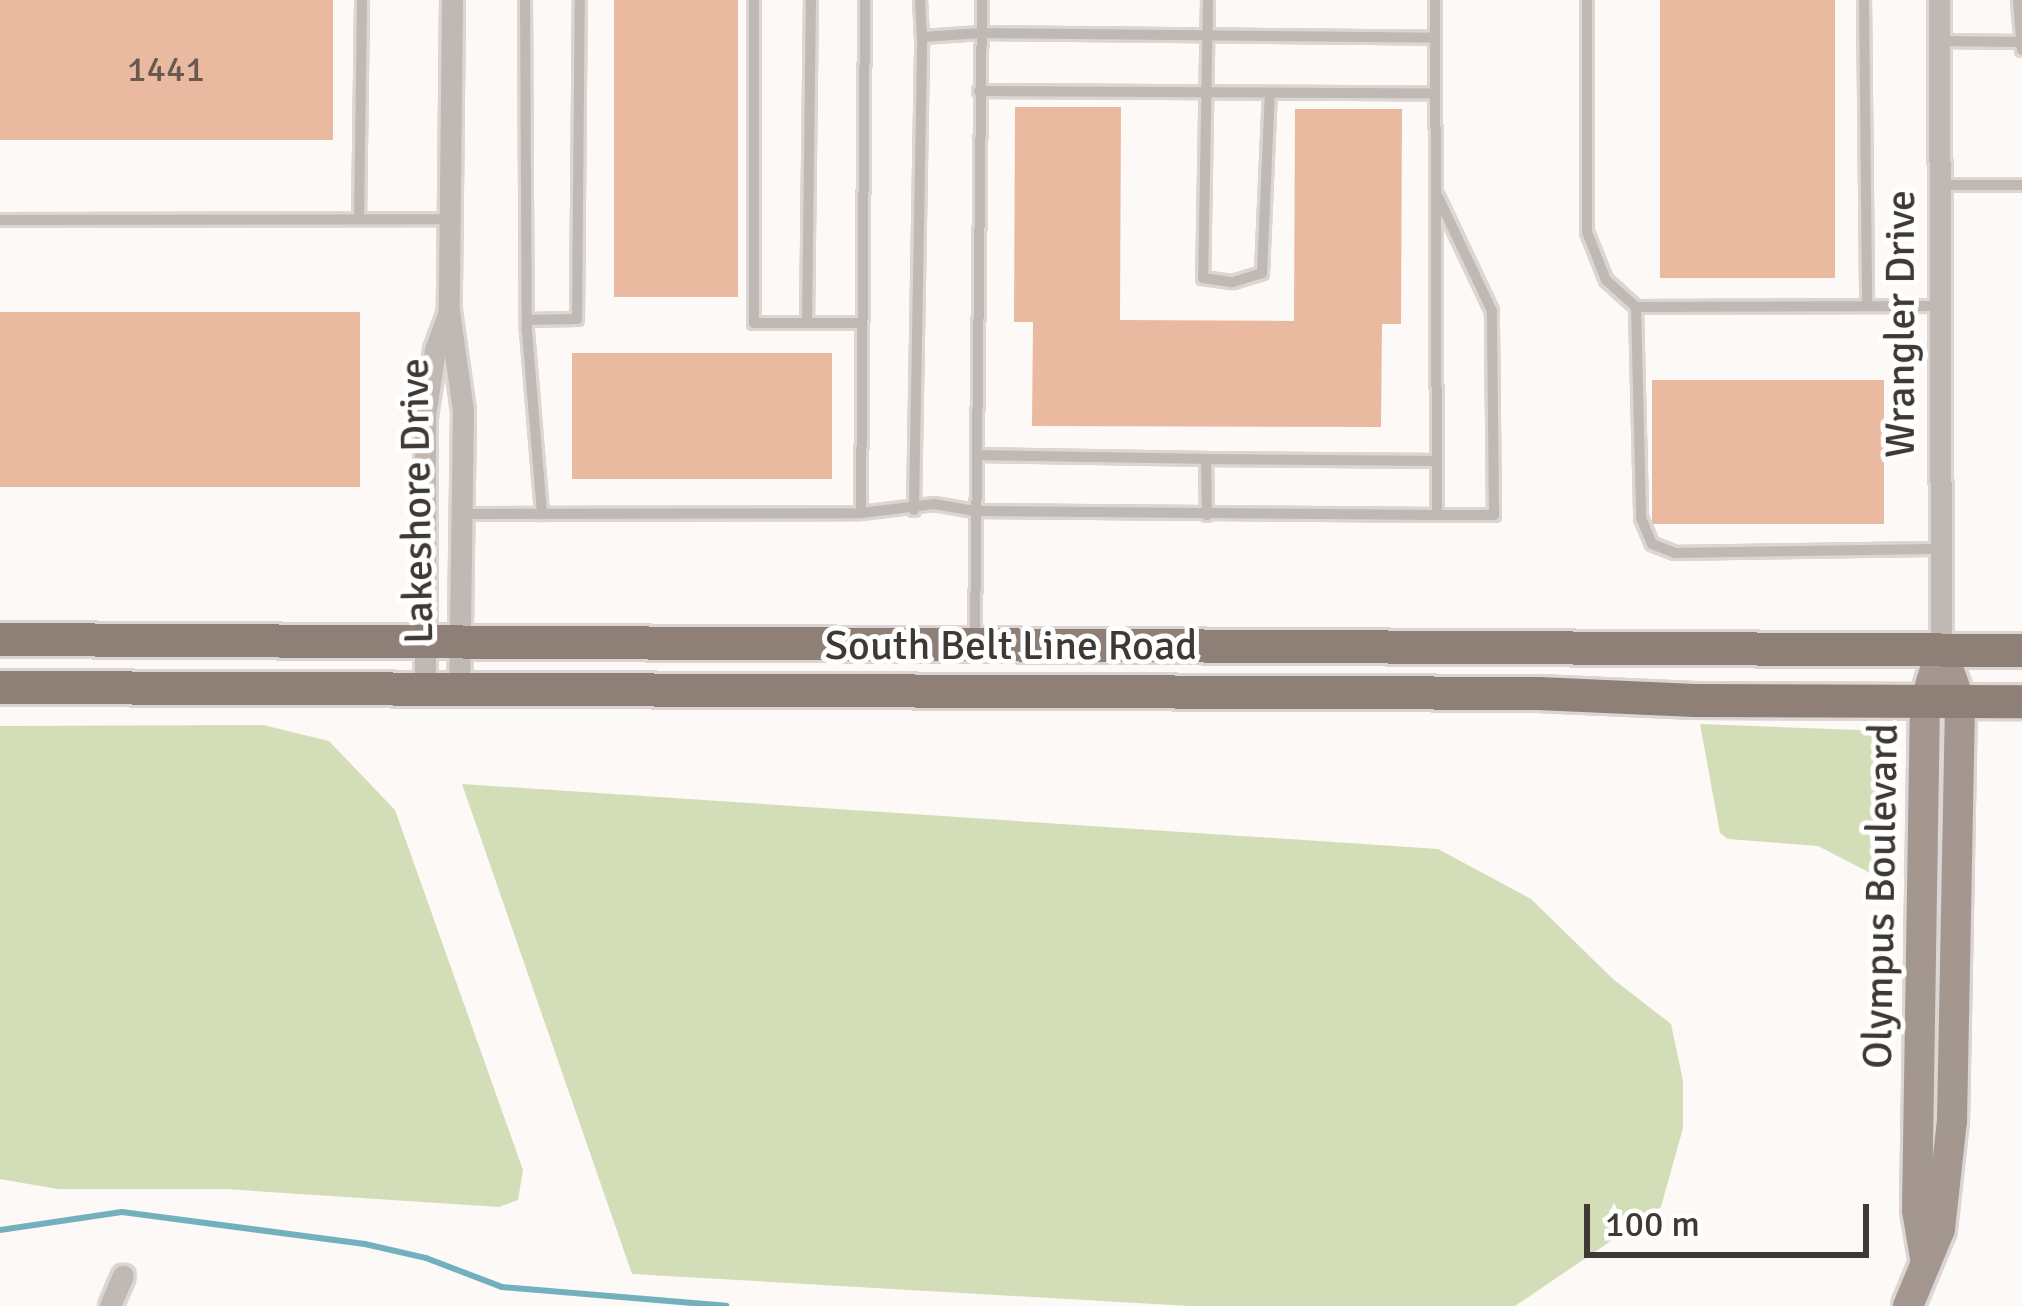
<!DOCTYPE html>
<style>
body{margin:0}
#map{position:relative;width:2022px;height:1306px;overflow:hidden;background:#fdf9f6;font-family:Signika,sans-serif}
div>[style]{position:absolute}
.green>*{inset:0;background:#d3deb8}
.stream>*{height:6px;margin:-3px;padding:0 3px;transform-origin:3px;border-radius:3px;background:#73b0bd}
.building>*{inset:0;background:#e9baa0;transform-origin:0 0}
.roads{filter:drop-shadow(3px 0 #dbd6d3) drop-shadow(-3px 0 #dbd6d3) drop-shadow(0 3px #dbd6d3) drop-shadow(0 -3px #dbd6d3)}
.lane>*{height:10px;margin:-5px;padding:0 5px;transform-origin:5px;border-radius:5px;background:#c0b8b3}
.street>*{height:21px;margin:-10.5px;padding:0 10.5px;transform-origin:10.5px;border-radius:10.5px;background:#c0b8b3}
.secondary>*{height:30px;margin:-15px;padding:0 15px;transform-origin:15px;border-radius:15px;background:#a49790}
.primary>*{height:33px;margin:-16.5px;padding:0 16.5px;transform-origin:16.5px;border-radius:16.5px;background:#8f8077}
span{translate:-50% -50%;white-space:nowrap;text-align:center;line-height:1.15;-webkit-text-stroke:10px #fff;paint-order:stroke}
.number-label{font-size:36px;color:#6a594e}
.number-label span{-webkit-text-stroke-width:0}
.street-label{font-size:42px;color:#3f3933}
.scale{position:absolute;left:1584px;top:1204px;width:285px;height:54px;box-sizing:border-box;border:6px solid #3f3933;border-top:0;padding-left:15px;font-size:36px;line-height:42px;white-space:nowrap;color:#3f3933;-webkit-text-stroke:9px #fff;paint-order:stroke}
</style>
<div id="map">
<div class="green">
<i style="clip-path:polygon(1700px 724px,1885px 731px,1884px 880px,1818px 846px,1728px 839px,1720px 833px)"></i>
<i style="clip-path:polygon(263px 725px,329px 741px,395px 810px,523px 1170px,518px 1200px,499px 1207px,225px 1189px,57px 1189px,0 1179px,0 726px)"></i>
<i style="clip-path:polygon(462px 784px,1438px 849px,1531px 899px,1613px 979px,1671px 1024px,1683px 1081px,1683px 1128px,1661px 1207px,1515px 1306px,1189px 1306px,632px 1274px)"></i>
</div>
<div class="stream">
<i style="left:0;top:1230px;width:123px;rotate:-8.4deg"></i>
<i style="left:122px;top:1212px;width:245px;rotate:7.5deg"></i>
<i style="left:365px;top:1244px;width:63px;rotate:12.9deg"></i>
<i style="left:426px;top:1258px;width:81px;rotate:20.9deg"></i>
<i style="left:502px;top:1287px;width:225px;rotate:4.8deg"></i>
</div>
<div class="building">
<i style="left:0;top:0;width:333px;height:140px"></i>
<i style="left:614px;top:0;width:124px;height:297px"></i>
<i style="left:1660px;top:0;width:175px;height:278px"></i>
<i style="clip-path:polygon(1015px 107px,1121px 107px,1120px 320px,1294px 321px,1295px 109px,1402px 109px,1401px 324px,1382px 324px,1381px 427px,1032px 426px,1033px 322px,1014px 322px)"></i>
<i style="left:0;top:312px;width:360px;height:175px"></i>
<i style="left:832px;top:353px;width:126px;height:260px;rotate:90deg"></i>
<i style="left:1652px;top:380px;width:232px;height:144px"></i>
</div>
<div class="roads">
<div class="lane">
<i style="left:525px;top:0;width:331px;rotate:89.7deg"></i>
<i style="left:527px;top:331px;width:184px;rotate:85.3deg"></i>
<i style="left:754px;top:0;width:323px;rotate:90deg"></i>
<i style="left:754px;top:323px;width:108px"></i>
<i style="left:920px;top:0;width:37px;rotate:87deg"></i>
<i style="left:922px;top:37px;width:60px;rotate:-3.8deg"></i>
<i style="left:982px;top:33px;width:453px;rotate:0.6deg"></i>
<i style="left:1208px;top:0;width:278px;rotate:91deg"></i>
<i style="left:1203px;top:278px;width:30px;rotate:8deg"></i>
<i style="left:1233px;top:282px;width:30px;rotate:-17deg"></i>
<i style="left:1262px;top:273px;width:180px;rotate:-87.5deg"></i>
<i style="left:1587px;top:0;width:232px;rotate:90deg"></i>
<i style="left:1587px;top:232px;width:52px;rotate:68.4deg"></i>
<i style="left:1606px;top:280px;width:40px;rotate:42deg"></i>
<i style="left:1636px;top:307px;width:211px;rotate:88.6deg"></i>
<i style="left:1641px;top:518px;width:28px;rotate:67deg"></i>
<i style="left:1652px;top:544px;width:25px;rotate:21deg"></i>
<i style="left:1675px;top:553px;width:266px;rotate:-0.9deg"></i>
<i style="left:1864px;top:0;width:306px;rotate:89.4deg"></i>
<i style="left:2018px;top:0;width:50px;rotate:85.4deg"></i>
<i style="left:1939px;top:41px;width:80px;rotate:0.7deg"></i>
<i style="left:979px;top:91px;width:456px;rotate:0.3deg"></i>
<i style="left:1941px;top:185px;width:81px"></i>
<i style="left:359px;top:219px;width:219px;rotate:-89.2deg"></i>
<i style="left:0;top:220px;width:450px;rotate:-0.1deg"></i>
<i style="left:1636px;top:307px;width:304px;rotate:-0.2deg"></i>
<i style="left:527px;top:320px;width:50px;rotate:-1.1deg"></i>
<i style="left:577px;top:319px;width:319px;rotate:-89.5deg"></i>
<i style="left:807px;top:323px;width:323px;rotate:-89.3deg"></i>
<i style="left:980px;top:455px;width:226px;rotate:1deg"></i>
<i style="left:1206px;top:459px;width:56px;rotate:89deg"></i>
<i style="left:1206px;top:459px;width:231px;rotate:0.5deg"></i>
<i style="left:914px;top:510px;width:473px;rotate:-89deg"></i>
<i style="left:861px;top:513px;width:513px;rotate:-89.55deg"></i>
<i style="left:462px;top:514px;width:399px;rotate:-0.1deg"></i>
<i style="left:861px;top:513px;width:74px;rotate:-7deg"></i>
<i style="left:934px;top:504px;width:41px;rotate:9.9deg"></i>
<i style="left:974px;top:511px;width:463px;rotate:0.5deg"></i>
<i style="left:1437px;top:515px;width:515px;rotate:-90.22deg"></i>
<i style="left:1437px;top:515px;width:57px"></i>
<i style="left:1494px;top:515px;width:204px;rotate:-90.6deg"></i>
<i style="left:1492px;top:311px;width:126px;rotate:-115.3deg"></i>
<i style="left:975px;top:638px;width:638px;rotate:-89.37deg"></i>
</div>
<div class="street">
<i style="left:452px;top:0;width:311px;rotate:90.6deg"></i>
<i style="left:449px;top:311px;width:101px;rotate:82deg"></i>
<i style="left:463px;top:411px;width:279px;rotate:90.8deg"></i>
<i style="left:1939px;top:0;width:649px;rotate:89.82deg"></i>
<i style="left:425px;top:690px;width:274px;rotate:-90deg"></i>
<i style="left:425px;top:416px;width:67px;rotate:-81.4deg"></i>
<i style="left:435px;top:350px;width:35px;rotate:-70deg"></i>
<i style="left:110px;top:1306px;width:33px;rotate:-67deg"></i>
</div>
<div class="secondary">
<i style="left:1925px;top:1258px;width:49px;rotate:-99.5deg"></i>
<i style="left:1917px;top:1210px;width:508px;rotate:-89.1deg"></i>
<i style="left:1925px;top:702px;width:55px;rotate:-73.2deg"></i>
<i style="left:1908px;top:1306px;width:83px;rotate:-67.4deg"></i>
<i style="left:1940px;top:1229px;width:109px;rotate:-83.7deg"></i>
<i style="left:1952px;top:1121px;width:420px;rotate:-88.9deg"></i>
<i style="left:1960px;top:701px;width:55px;rotate:-110.1deg"></i>
</div>
<div class="primary">
<i style="left:0;top:639px;width:2022px;rotate:0.31deg"></i>
<i style="left:0;top:687px;width:1538px;rotate:0.22deg"></i>
<i style="left:1538px;top:693px;width:156px;rotate:2.6deg"></i>
<i style="left:1694px;top:700px;width:328px;rotate:0.2deg"></i>
</div>
</div>
<div class="number-label">
<span style="left:166px;top:70px">1441</span>
</div>
<div class="street-label">
<span style="left:1901px;top:324px;rotate:-90deg">Wrangler Drive</span>
<span style="left:417px;top:501px;rotate:-91deg">Lakeshore Drive</span>
<span style="left:1011px;top:646px">South Belt Line Road</span>
<span style="left:1881px;top:896px;rotate:-89deg">Olympus Boulevard</span>
</div>
<div class="scale">100 m</div>
</div>
